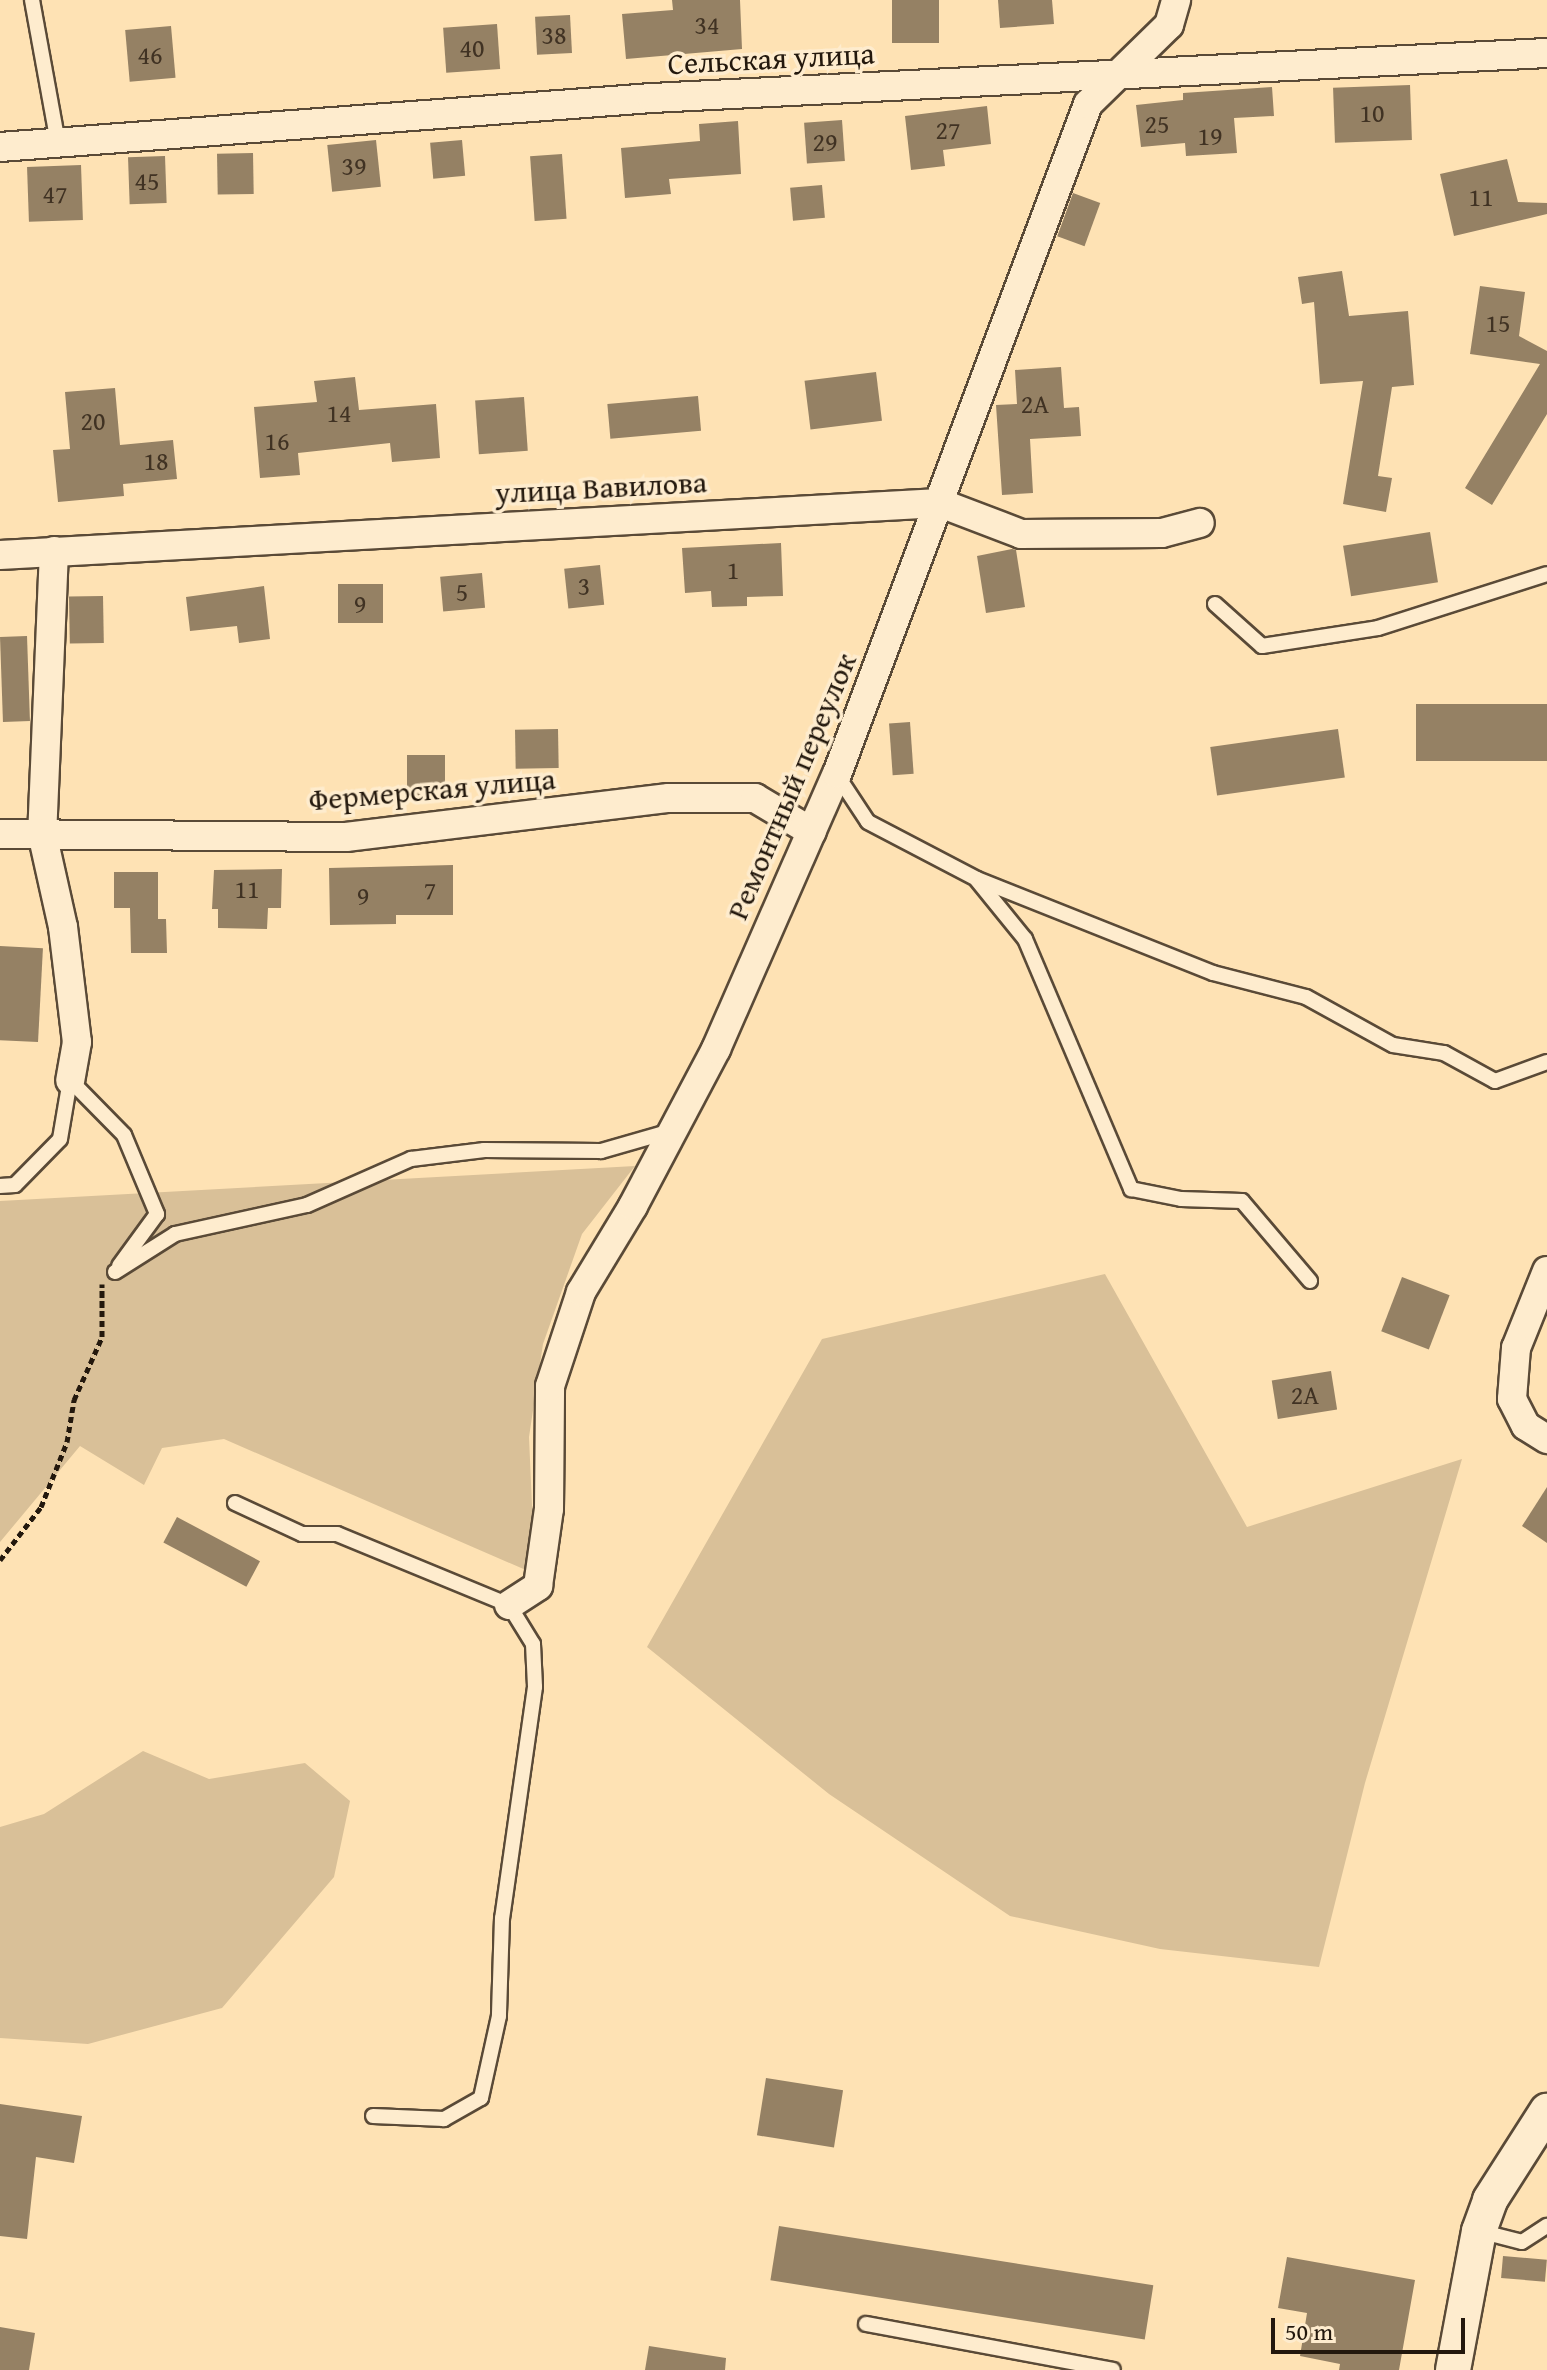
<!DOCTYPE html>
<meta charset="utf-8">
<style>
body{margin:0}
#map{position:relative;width:1547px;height:2370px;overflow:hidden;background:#fee2b4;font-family:"Gentium Book Plus",serif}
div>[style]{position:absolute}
.green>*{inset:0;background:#d9c098}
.building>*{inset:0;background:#958164;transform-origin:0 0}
.path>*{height:5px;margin-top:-2.5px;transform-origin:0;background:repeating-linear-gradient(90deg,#23180d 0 6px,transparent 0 10px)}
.roads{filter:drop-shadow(2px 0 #5a4a37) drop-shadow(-2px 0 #5a4a37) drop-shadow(0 2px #5a4a37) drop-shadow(0 -2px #5a4a37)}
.service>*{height:14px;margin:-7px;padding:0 7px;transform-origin:7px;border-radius:7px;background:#feecce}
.minor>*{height:28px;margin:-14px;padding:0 14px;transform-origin:14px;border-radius:14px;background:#feecce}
.tertiary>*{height:34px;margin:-17px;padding:0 17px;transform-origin:17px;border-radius:17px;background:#feecce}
span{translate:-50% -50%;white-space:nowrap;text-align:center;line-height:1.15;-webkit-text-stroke:7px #feecce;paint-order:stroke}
.number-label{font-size:26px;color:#403223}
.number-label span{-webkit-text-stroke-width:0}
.street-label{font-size:30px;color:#23180d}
.scale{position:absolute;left:1271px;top:2318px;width:194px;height:36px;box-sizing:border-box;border:4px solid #23180d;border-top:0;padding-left:10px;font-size:24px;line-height:28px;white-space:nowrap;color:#23180d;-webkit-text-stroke:6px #feecce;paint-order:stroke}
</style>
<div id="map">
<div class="green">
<i style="clip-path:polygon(635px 1166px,582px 1234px,543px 1344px,529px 1437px,535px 1574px,224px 1439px,162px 1448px,144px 1485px,80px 1446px,0 1542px,0 1201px)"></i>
<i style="clip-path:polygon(1105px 1274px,1247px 1527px,1462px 1459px,1365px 1783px,1319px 1967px,1160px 1949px,1010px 1916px,829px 1794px,647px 1647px,822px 1339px)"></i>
<i style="clip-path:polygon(143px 1751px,209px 1779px,305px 1763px,350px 1801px,334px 1877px,222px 2008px,88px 2044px,0 2038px,0 1827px,44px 1814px)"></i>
</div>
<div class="building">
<i style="clip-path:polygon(672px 0,740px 0,742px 49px,626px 59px,622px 14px,673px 10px)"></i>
<i style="left:892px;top:0;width:47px;height:43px"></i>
<i style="clip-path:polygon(998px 0,1052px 0,1054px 24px,1000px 28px)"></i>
<i style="left:570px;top:15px;width:38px;height:35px;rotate:87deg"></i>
<i style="left:497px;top:24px;width:45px;height:54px;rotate:86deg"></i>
<i style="left:171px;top:26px;width:52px;height:46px;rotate:85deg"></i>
<i style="left:1410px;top:85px;width:55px;height:77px;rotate:88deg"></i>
<i style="clip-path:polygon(1272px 87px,1274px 116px,1234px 118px,1237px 153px,1186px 156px,1185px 143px,1141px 147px,1136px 105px,1183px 100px,1183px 93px)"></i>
<i style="clip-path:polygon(987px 106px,991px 144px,943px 150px,945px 166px,911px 170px,905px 116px)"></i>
<i style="left:842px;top:120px;width:41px;height:38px;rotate:86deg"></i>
<i style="clip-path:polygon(738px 121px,741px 174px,669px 179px,671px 194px,625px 198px,621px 148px,700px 141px,699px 124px)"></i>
<i style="left:376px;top:140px;width:47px;height:49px;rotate:84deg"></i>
<i style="left:462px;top:140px;width:36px;height:32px;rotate:85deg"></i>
<i style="left:253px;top:153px;width:41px;height:36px;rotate:89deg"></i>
<i style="left:562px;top:154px;width:65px;height:32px;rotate:86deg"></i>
<i style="left:165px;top:156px;width:47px;height:37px;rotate:88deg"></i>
<i style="clip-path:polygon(1507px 159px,1518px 202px,1547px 203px,1547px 214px,1454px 236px,1440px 174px)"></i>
<i style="left:81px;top:165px;width:55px;height:54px;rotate:88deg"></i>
<i style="left:822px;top:185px;width:33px;height:32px;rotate:85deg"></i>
<i style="left:1073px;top:193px;width:29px;height:46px;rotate:20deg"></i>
<i style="clip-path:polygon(1342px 271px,1349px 316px,1408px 311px,1414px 385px,1392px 387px,1378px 476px,1392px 478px,1386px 512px,1343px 504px,1363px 381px,1320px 384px,1314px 302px,1302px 304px,1298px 277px)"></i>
<i style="clip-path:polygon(1480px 286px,1525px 292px,1519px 336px,1547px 351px,1547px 414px,1492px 505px,1465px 488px,1540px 364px,1470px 354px)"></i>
<i style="clip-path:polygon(1061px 367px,1064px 408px,1079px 407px,1081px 436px,1030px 439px,1033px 493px,1002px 495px,996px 405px,1017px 404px,1015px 370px)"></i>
<i style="left:876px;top:372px;width:49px;height:72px;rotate:83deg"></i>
<i style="clip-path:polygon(355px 377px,359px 410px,436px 404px,440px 458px,392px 462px,390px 443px,298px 453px,300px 475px,260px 478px,254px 407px,317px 402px,314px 381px)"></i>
<i style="clip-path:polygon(115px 388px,120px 445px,173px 440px,177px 479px,123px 484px,124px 496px,58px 502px,53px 450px,70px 449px,65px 392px)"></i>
<i style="left:698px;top:396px;width:35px;height:91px;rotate:85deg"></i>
<i style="left:524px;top:397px;width:54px;height:49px;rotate:86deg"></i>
<i style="left:1430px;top:532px;width:51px;height:88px;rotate:81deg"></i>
<i style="clip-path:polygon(781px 543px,783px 596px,747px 597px,747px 606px,712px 607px,711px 591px,685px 593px,682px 548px)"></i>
<i style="clip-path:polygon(1012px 549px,1016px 550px,1025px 607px,986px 613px,977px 556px)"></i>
<i style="left:600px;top:565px;width:40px;height:36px;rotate:84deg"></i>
<i style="left:482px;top:573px;width:35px;height:42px;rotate:85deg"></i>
<i style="left:338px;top:584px;width:45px;height:39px"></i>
<i style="clip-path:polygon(264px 586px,270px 639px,239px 643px,237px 626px,190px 631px,186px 597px)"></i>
<i style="left:103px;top:596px;width:47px;height:34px;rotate:89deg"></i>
<i style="left:27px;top:636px;width:85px;height:27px;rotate:88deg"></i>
<i style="left:1547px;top:704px;width:57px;height:131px;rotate:90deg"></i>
<i style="left:910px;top:722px;width:52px;height:21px;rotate:86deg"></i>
<i style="left:558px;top:729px;width:39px;height:43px;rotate:89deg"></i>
<i style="left:1338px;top:729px;width:49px;height:129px;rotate:82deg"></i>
<i style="left:407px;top:755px;width:38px;height:41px"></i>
<i style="clip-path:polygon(453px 865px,453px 915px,396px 915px,396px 924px,330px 925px,329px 868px)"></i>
<i style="clip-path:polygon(282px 869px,281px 908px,268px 908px,267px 929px,218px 928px,218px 909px,212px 909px,214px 870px)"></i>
<i style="clip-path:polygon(114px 872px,158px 872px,158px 919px,166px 919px,167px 953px,131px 953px,130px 908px,114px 908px)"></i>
<i style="left:0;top:946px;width:43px;height:94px;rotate:3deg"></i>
<i style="left:1402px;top:1277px;width:51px;height:58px;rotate:21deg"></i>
<i style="left:1331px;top:1371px;width:39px;height:60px;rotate:81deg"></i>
<i style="clip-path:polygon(1547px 1487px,1547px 1543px,1522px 1526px)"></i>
<i style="left:177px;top:1517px;width:94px;height:29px;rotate:28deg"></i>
<i style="left:766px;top:2078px;width:78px;height:58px;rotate:9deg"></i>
<i style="clip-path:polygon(0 2104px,82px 2116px,74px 2163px,36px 2157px,27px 2239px,0 2236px)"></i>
<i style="left:779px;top:2226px;width:379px;height:55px;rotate:9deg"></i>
<i style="left:1503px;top:2256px;width:44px;height:22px;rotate:5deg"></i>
<i style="clip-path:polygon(1287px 2257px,1415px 2280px,1399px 2370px,1339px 2370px,1340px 2364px,1300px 2356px,1307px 2313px,1278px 2308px)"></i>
<i style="clip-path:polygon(0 2327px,35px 2333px,29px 2370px,0 2370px)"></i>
<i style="clip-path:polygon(649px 2346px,726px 2358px,725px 2370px,645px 2370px)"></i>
</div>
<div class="path">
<i style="left:0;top:1560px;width:67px;rotate:-52.3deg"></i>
<i style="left:41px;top:1507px;width:70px;rotate:-68.2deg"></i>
<i style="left:67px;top:1442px;width:43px;rotate:-80.5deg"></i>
<i style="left:74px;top:1400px;width:69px;rotate:-66deg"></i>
<i style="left:102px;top:1337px;width:53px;rotate:-90deg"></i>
</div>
<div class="roads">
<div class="service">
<i style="left:32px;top:0;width:145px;rotate:79.7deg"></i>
<i style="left:1215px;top:604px;width:63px;rotate:41.8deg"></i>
<i style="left:1262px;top:646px;width:117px;rotate:-8.8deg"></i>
<i style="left:1378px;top:628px;width:177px;rotate:-17.7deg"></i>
<i style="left:837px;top:775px;width:56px;rotate:56.6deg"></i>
<i style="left:868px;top:822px;width:123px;rotate:27.6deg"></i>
<i style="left:977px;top:879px;width:254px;rotate:21.7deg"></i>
<i style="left:1213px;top:973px;width:96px;rotate:14.5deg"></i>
<i style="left:1306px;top:997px;width:99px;rotate:28.9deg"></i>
<i style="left:1393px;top:1045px;width:52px;rotate:8.9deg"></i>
<i style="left:1444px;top:1053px;width:58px;rotate:28.8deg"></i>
<i style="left:1495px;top:1081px;width:55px;rotate:-20.1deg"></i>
<i style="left:977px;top:880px;width:76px;rotate:50.9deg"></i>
<i style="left:1025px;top:939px;width:272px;rotate:67deg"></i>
<i style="left:1131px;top:1189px;width:51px;rotate:11.3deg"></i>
<i style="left:1181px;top:1199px;width:61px;rotate:1.9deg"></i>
<i style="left:1242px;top:1201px;width:105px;rotate:49.6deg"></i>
<i style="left:70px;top:1080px;width:77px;rotate:45.5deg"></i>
<i style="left:124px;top:1135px;width:86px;rotate:67.3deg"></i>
<i style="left:157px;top:1214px;width:64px;rotate:126.2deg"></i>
<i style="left:0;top:1186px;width:15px;rotate:-4deg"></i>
<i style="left:15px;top:1185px;width:64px;rotate:-45.6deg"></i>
<i style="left:60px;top:1139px;width:60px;rotate:-80.4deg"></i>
<i style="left:115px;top:1272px;width:71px;rotate:-32.3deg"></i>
<i style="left:175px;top:1234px;width:135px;rotate:-12.4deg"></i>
<i style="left:307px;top:1205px;width:114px;rotate:-23.9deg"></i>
<i style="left:411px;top:1159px;width:74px;rotate:-7deg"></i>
<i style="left:484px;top:1150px;width:117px;rotate:0.5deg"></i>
<i style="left:601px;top:1151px;width:73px;rotate:-15.9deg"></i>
<i style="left:235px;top:1503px;width:74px;rotate:24.8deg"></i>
<i style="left:302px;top:1534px;width:35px"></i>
<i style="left:337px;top:1534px;width:186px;rotate:22.4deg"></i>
<i style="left:509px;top:1605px;width:46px;rotate:58.4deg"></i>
<i style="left:533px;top:1644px;width:43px;rotate:87.3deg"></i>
<i style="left:535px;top:1687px;width:233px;rotate:98.1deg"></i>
<i style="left:502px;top:1918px;width:98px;rotate:91.8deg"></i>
<i style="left:499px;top:2016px;width:84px;rotate:102.4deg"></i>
<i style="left:481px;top:2098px;width:43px;rotate:150.4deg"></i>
<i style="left:444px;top:2119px;width:71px;rotate:-177.6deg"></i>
<i style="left:1479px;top:2231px;width:44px;rotate:14.3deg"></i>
<i style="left:1522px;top:2242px;width:30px;rotate:-33deg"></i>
<i style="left:866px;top:2324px;width:251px;rotate:10.5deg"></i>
</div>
<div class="minor">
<i style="left:0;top:147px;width:654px;rotate:-4.3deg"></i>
<i style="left:652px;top:98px;width:896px;rotate:-2.88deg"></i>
<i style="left:54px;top:551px;width:282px;rotate:92.4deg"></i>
<i style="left:42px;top:833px;width:96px;rotate:77.4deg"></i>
<i style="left:63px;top:927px;width:116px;rotate:83.1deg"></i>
<i style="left:77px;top:1042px;width:39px;rotate:100deg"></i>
<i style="left:0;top:555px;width:941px;rotate:-3.17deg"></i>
<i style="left:940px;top:503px;width:87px;rotate:20.9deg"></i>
<i style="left:1021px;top:534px;width:141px;rotate:-0.4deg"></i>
<i style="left:1162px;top:533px;width:39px;rotate:-15deg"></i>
<i style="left:0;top:834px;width:346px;rotate:0.5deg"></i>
<i style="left:346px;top:837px;width:325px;rotate:-6.9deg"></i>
<i style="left:669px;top:798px;width:86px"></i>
<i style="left:755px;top:798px;width:66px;rotate:30.8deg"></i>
<i style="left:1547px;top:1271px;width:83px;rotate:111.9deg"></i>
<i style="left:1516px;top:1348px;width:51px;rotate:94.5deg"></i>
<i style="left:1512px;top:1399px;width:30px;rotate:63deg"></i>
<i style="left:1526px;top:1426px;width:25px;rotate:32deg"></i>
<i style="left:509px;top:1605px;width:35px;rotate:-33deg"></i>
<i style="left:538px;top:1586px;width:78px;rotate:-81.9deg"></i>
<i style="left:549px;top:1509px;width:123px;rotate:-89.5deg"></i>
<i style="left:550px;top:1386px;width:99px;rotate:-71.7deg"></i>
<i style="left:581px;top:1292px;width:100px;rotate:-58.8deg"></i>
<i style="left:633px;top:1206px;width:178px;rotate:-62.1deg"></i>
<i style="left:716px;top:1049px;width:300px;rotate:-66.3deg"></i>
<i style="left:837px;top:774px;width:715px;rotate:-69.46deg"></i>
<i style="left:1088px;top:104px;width:113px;rotate:-44.3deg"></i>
<i style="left:1169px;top:25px;width:26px;rotate:-74deg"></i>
</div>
<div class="tertiary">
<i style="left:1453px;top:2370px;width:141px;rotate:-79.4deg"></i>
<i style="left:1479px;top:2231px;width:33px;rotate:-70deg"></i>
<i style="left:1490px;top:2200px;width:106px;rotate:-57.4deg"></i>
</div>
</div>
<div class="number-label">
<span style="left:707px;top:25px">34</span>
<span style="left:554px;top:35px">38</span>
<span style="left:472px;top:48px">40</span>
<span style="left:150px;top:55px">46</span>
<span style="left:1372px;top:113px">10</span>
<span style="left:1157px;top:124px">25</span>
<span style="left:948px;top:130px">27</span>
<span style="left:1210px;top:136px">19</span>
<span style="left:825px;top:142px">29</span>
<span style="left:354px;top:166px">39</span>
<span style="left:147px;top:181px">45</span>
<span style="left:55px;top:194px">47</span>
<span style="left:1481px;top:197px">11</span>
<span style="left:1498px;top:323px">15</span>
<span style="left:1035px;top:404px">2А</span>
<span style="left:339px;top:413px">14</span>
<span style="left:93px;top:421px">20</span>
<span style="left:277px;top:441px">16</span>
<span style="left:156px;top:461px">18</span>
<span style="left:733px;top:570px">1</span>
<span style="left:584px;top:586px">3</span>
<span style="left:462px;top:592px">5</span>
<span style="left:360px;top:604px">9</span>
<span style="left:247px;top:889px">11</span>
<span style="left:430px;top:890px">7</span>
<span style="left:363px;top:896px">9</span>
<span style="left:1305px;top:1395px">2А</span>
</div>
<div class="street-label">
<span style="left:771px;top:58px;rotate:-3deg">Сельская улица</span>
<span style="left:601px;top:487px;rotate:-3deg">улица Вавилова</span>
<span style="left:791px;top:786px;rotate:-67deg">Ремонтный переулок</span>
<span style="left:432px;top:789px;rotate:-5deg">Фермерская улица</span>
</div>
<div class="scale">50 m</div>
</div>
